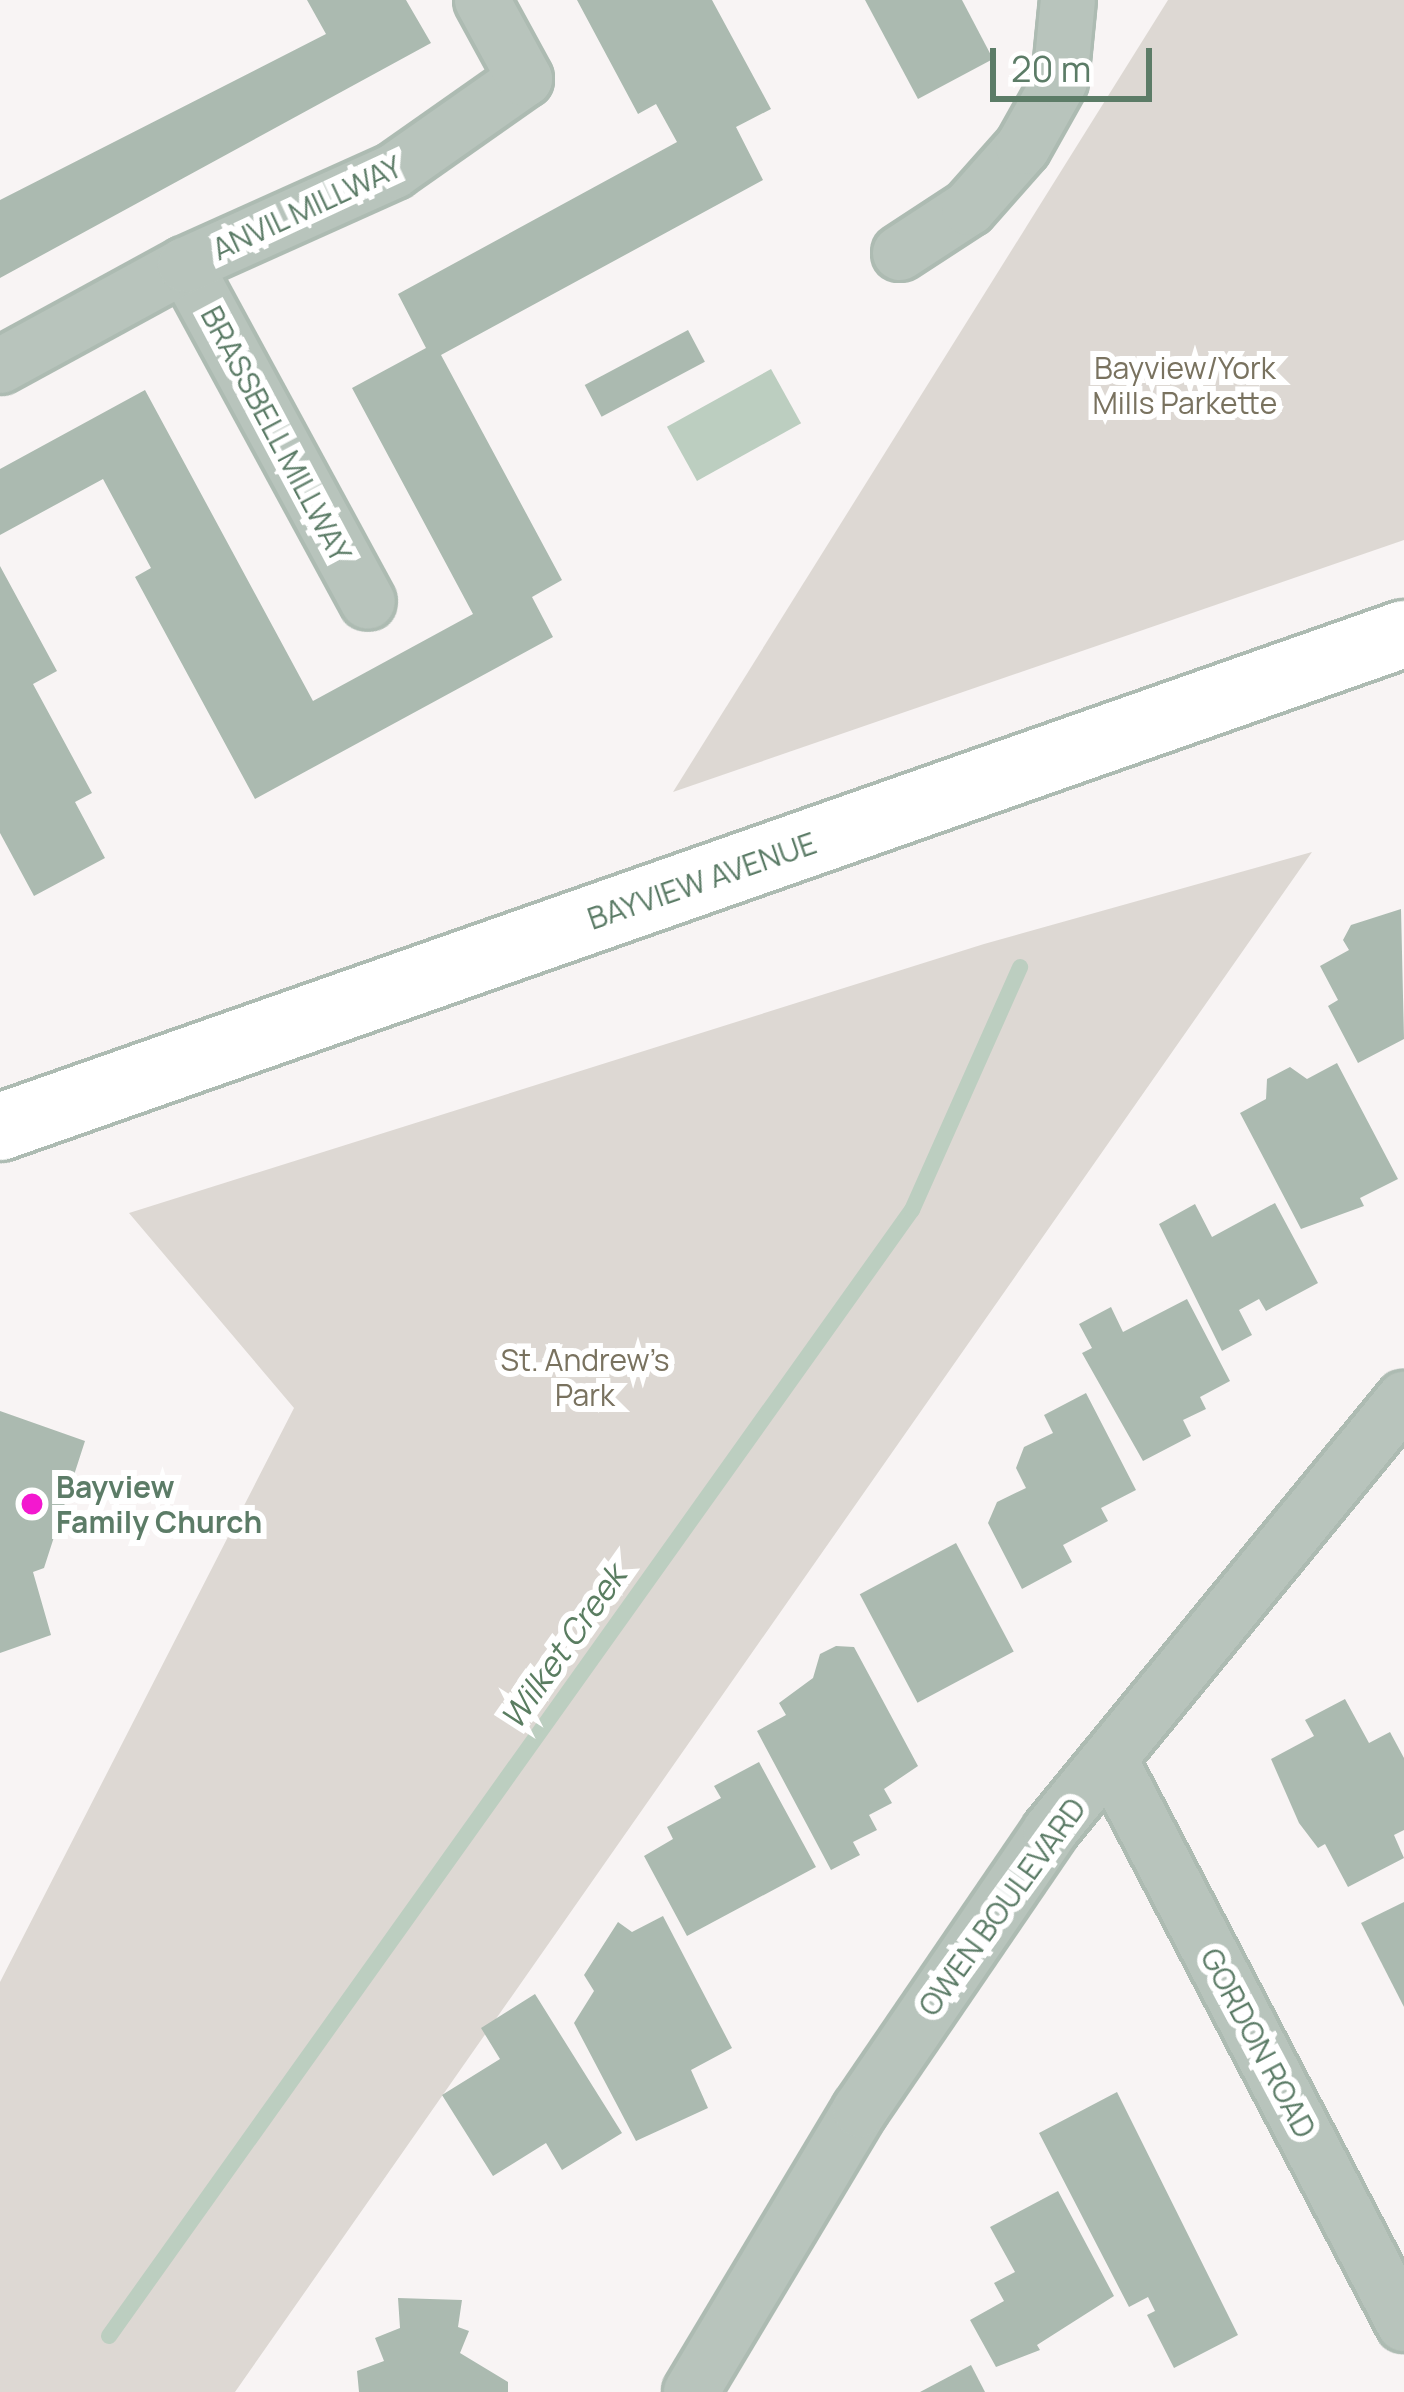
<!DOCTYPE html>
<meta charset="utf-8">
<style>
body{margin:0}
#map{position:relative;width:1404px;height:2392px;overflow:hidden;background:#f8f4f4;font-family:Manrope,sans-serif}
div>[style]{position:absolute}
.green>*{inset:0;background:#ddd8d3}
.water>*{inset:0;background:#bccec0;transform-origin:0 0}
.stream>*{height:16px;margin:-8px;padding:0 8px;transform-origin:8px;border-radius:8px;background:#bccec0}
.building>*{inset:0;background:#abbab0;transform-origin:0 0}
.roads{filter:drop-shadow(3px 0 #adbbb2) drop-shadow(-3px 0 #adbbb2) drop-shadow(0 3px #adbbb2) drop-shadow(0 -3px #adbbb2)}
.minor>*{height:54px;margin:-27px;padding:0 27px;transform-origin:27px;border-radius:27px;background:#b8c4bc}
.secondary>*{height:66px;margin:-33px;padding:0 33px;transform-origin:33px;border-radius:33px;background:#fff}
.dots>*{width:33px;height:33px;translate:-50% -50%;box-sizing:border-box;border:6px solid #fff;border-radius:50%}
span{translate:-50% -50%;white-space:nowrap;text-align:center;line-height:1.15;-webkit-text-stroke:12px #fff;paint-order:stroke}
.street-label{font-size:30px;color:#5c7c67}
.park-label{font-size:30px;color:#79725f}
.poi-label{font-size:30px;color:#5c7c67;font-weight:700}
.left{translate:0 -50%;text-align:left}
.water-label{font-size:33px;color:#5a7d61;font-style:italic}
.scale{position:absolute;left:990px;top:48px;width:162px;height:54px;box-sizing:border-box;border:6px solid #5c7c67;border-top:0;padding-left:15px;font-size:36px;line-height:42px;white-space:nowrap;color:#5c7c67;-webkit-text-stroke:9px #fff;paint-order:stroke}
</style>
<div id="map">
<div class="green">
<i style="clip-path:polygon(1168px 0,1404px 0,1404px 540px,673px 792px)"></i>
<i style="clip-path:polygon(1312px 852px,235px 2392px,0 2392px,0 1982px,294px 1408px,129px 1213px,984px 944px)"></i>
</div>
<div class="water">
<i style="left:771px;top:369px;width:62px;height:119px;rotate:61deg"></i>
</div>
<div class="stream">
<i style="left:109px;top:2336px;width:1383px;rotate:-54.51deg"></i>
<i style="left:912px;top:1210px;width:266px;rotate:-66deg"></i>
</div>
<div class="building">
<i style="clip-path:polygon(307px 0,406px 0,431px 43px,0 278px,0 200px,326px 34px)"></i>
<i style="clip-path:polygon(577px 0,712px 0,771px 109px,736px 127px,763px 180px,441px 355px,562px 580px,532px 597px,553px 637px,255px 799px,135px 577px,151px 568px,103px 479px,0 535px,0 469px,145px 390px,313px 701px,473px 614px,352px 388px,426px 348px,398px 294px,677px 142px,656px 104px,638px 114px)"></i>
<i style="clip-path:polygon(865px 0,962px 0,993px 59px,918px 99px)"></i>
<i style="left:688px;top:330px;width:36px;height:117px;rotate:62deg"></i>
<i style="clip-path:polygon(0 566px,57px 671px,33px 684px,92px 793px,75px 802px,105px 858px,34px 896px,0 833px)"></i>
<i style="clip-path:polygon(1401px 909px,1404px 1039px,1358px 1063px,1328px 1006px,1338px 1000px,1320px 966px,1349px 950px,1343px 940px,1351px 925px)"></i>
<i style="clip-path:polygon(1337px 1063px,1398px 1179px,1360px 1198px,1364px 1206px,1301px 1229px,1240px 1113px,1266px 1099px,1267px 1079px,1290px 1067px,1307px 1079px)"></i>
<i style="clip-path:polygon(1275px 1203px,1318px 1283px,1266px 1311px,1259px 1299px,1239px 1310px,1252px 1335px,1222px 1351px,1159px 1224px,1195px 1204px,1212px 1237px)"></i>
<i style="clip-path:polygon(1187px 1299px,1230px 1381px,1200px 1397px,1206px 1409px,1183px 1420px,1191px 1436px,1143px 1461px,1082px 1353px,1092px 1348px,1079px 1324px,1111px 1307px,1123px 1332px)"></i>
<i style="clip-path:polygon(1086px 1393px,1136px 1490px,1101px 1508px,1108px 1521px,1063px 1545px,1072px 1562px,1022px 1589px,988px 1523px,997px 1502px,1026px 1488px,1016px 1468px,1024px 1447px,1053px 1433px,1044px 1415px)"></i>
<i style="clip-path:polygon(0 1411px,85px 1441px,44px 1568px,33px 1572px,51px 1635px,0 1653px)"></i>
<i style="left:956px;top:1543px;width:123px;height:109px;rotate:62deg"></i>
<i style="clip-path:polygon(836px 1646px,854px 1647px,918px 1766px,884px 1789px,892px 1803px,869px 1815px,877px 1830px,853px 1842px,860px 1855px,831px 1870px,757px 1731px,786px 1715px,779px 1703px,813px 1678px,820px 1654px)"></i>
<i style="clip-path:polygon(1345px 1699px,1369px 1743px,1390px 1732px,1404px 1758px,1404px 1830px,1394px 1835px,1404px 1858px,1348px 1887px,1325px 1844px,1318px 1848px,1299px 1823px,1271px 1759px,1314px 1736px,1305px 1720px)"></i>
<i style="clip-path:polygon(759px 1762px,816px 1867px,687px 1936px,644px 1856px,673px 1839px,667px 1827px,721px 1798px,714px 1786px)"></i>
<i style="clip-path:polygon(1404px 1902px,1404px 2007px,1361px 1923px)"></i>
<i style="clip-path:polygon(663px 1916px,732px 2048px,691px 2070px,708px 2108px,636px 2141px,574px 2023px,594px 1991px,584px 1975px,618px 1922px,632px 1932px)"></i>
<i style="clip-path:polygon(535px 1994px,622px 2133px,562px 2170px,546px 2143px,493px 2176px,442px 2095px,500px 2059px,481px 2028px)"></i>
<i style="clip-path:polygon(1117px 2092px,1238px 2335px,1174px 2368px,1147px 2315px,1155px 2311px,1148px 2297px,1129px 2307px,1039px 2133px)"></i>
<i style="clip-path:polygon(1058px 2191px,1114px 2296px,1037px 2345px,1040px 2350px,996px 2367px,970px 2320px,1004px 2301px,994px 2283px,1015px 2272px,990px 2227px)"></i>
<i style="clip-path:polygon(398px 2298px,462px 2300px,458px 2327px,469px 2331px,460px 2353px,508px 2382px,508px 2392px,359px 2392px,357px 2371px,384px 2361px,375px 2338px,400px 2328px)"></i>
<i style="clip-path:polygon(971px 2365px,985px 2392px,920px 2392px)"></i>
</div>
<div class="roads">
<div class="minor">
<i style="left:900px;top:253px;width:82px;rotate:-33.1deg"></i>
<i style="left:969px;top:208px;width:81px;rotate:-48.5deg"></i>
<i style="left:1023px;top:147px;width:76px;rotate:-60.7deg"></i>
<i style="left:1060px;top:81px;width:81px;rotate:-84.4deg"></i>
<i style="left:185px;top:265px;width:383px;rotate:61.5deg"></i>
<i style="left:0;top:366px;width:211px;rotate:-28.6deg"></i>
<i style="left:185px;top:265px;width:229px;rotate:-24.2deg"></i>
<i style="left:394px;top:171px;width:160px;rotate:-35.1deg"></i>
<i style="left:525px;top:79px;width:90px;rotate:-118.6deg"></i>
<i style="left:1111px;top:1762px;width:634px;rotate:62.46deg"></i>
<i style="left:691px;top:2392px;width:329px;rotate:-59.1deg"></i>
<i style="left:860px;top:2110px;width:338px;rotate:-55.7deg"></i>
<i style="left:1050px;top:1831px;width:559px;rotate:-50.67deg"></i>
</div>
<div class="secondary">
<i style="left:0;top:1127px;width:1488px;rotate:-19.35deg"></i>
</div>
</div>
<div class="dots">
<i style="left:32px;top:1504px;background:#f318cf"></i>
</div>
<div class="street-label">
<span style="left:307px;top:208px;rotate:-25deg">ANVIL MILLWAY</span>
<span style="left:276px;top:434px;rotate:62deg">BRASSBELL MILLWAY</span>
<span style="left:702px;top:881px;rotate:-19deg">BAYVIEW AVENUE</span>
<span style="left:1002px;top:1907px;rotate:-54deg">OWEN BOULEVARD</span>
<span style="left:1258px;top:2043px;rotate:62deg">GORDON ROAD</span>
</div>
<div class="park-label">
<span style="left:1185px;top:385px">Bayview/York<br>Mills Parkette</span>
<span style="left:585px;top:1377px">St. Andrew’s<br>Park</span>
</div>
<div class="poi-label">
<span class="left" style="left:56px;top:1504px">Bayview<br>Family Church</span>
</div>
<div class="water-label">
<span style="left:563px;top:1647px;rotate:-55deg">Wilket Creek</span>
</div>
<div class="scale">20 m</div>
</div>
